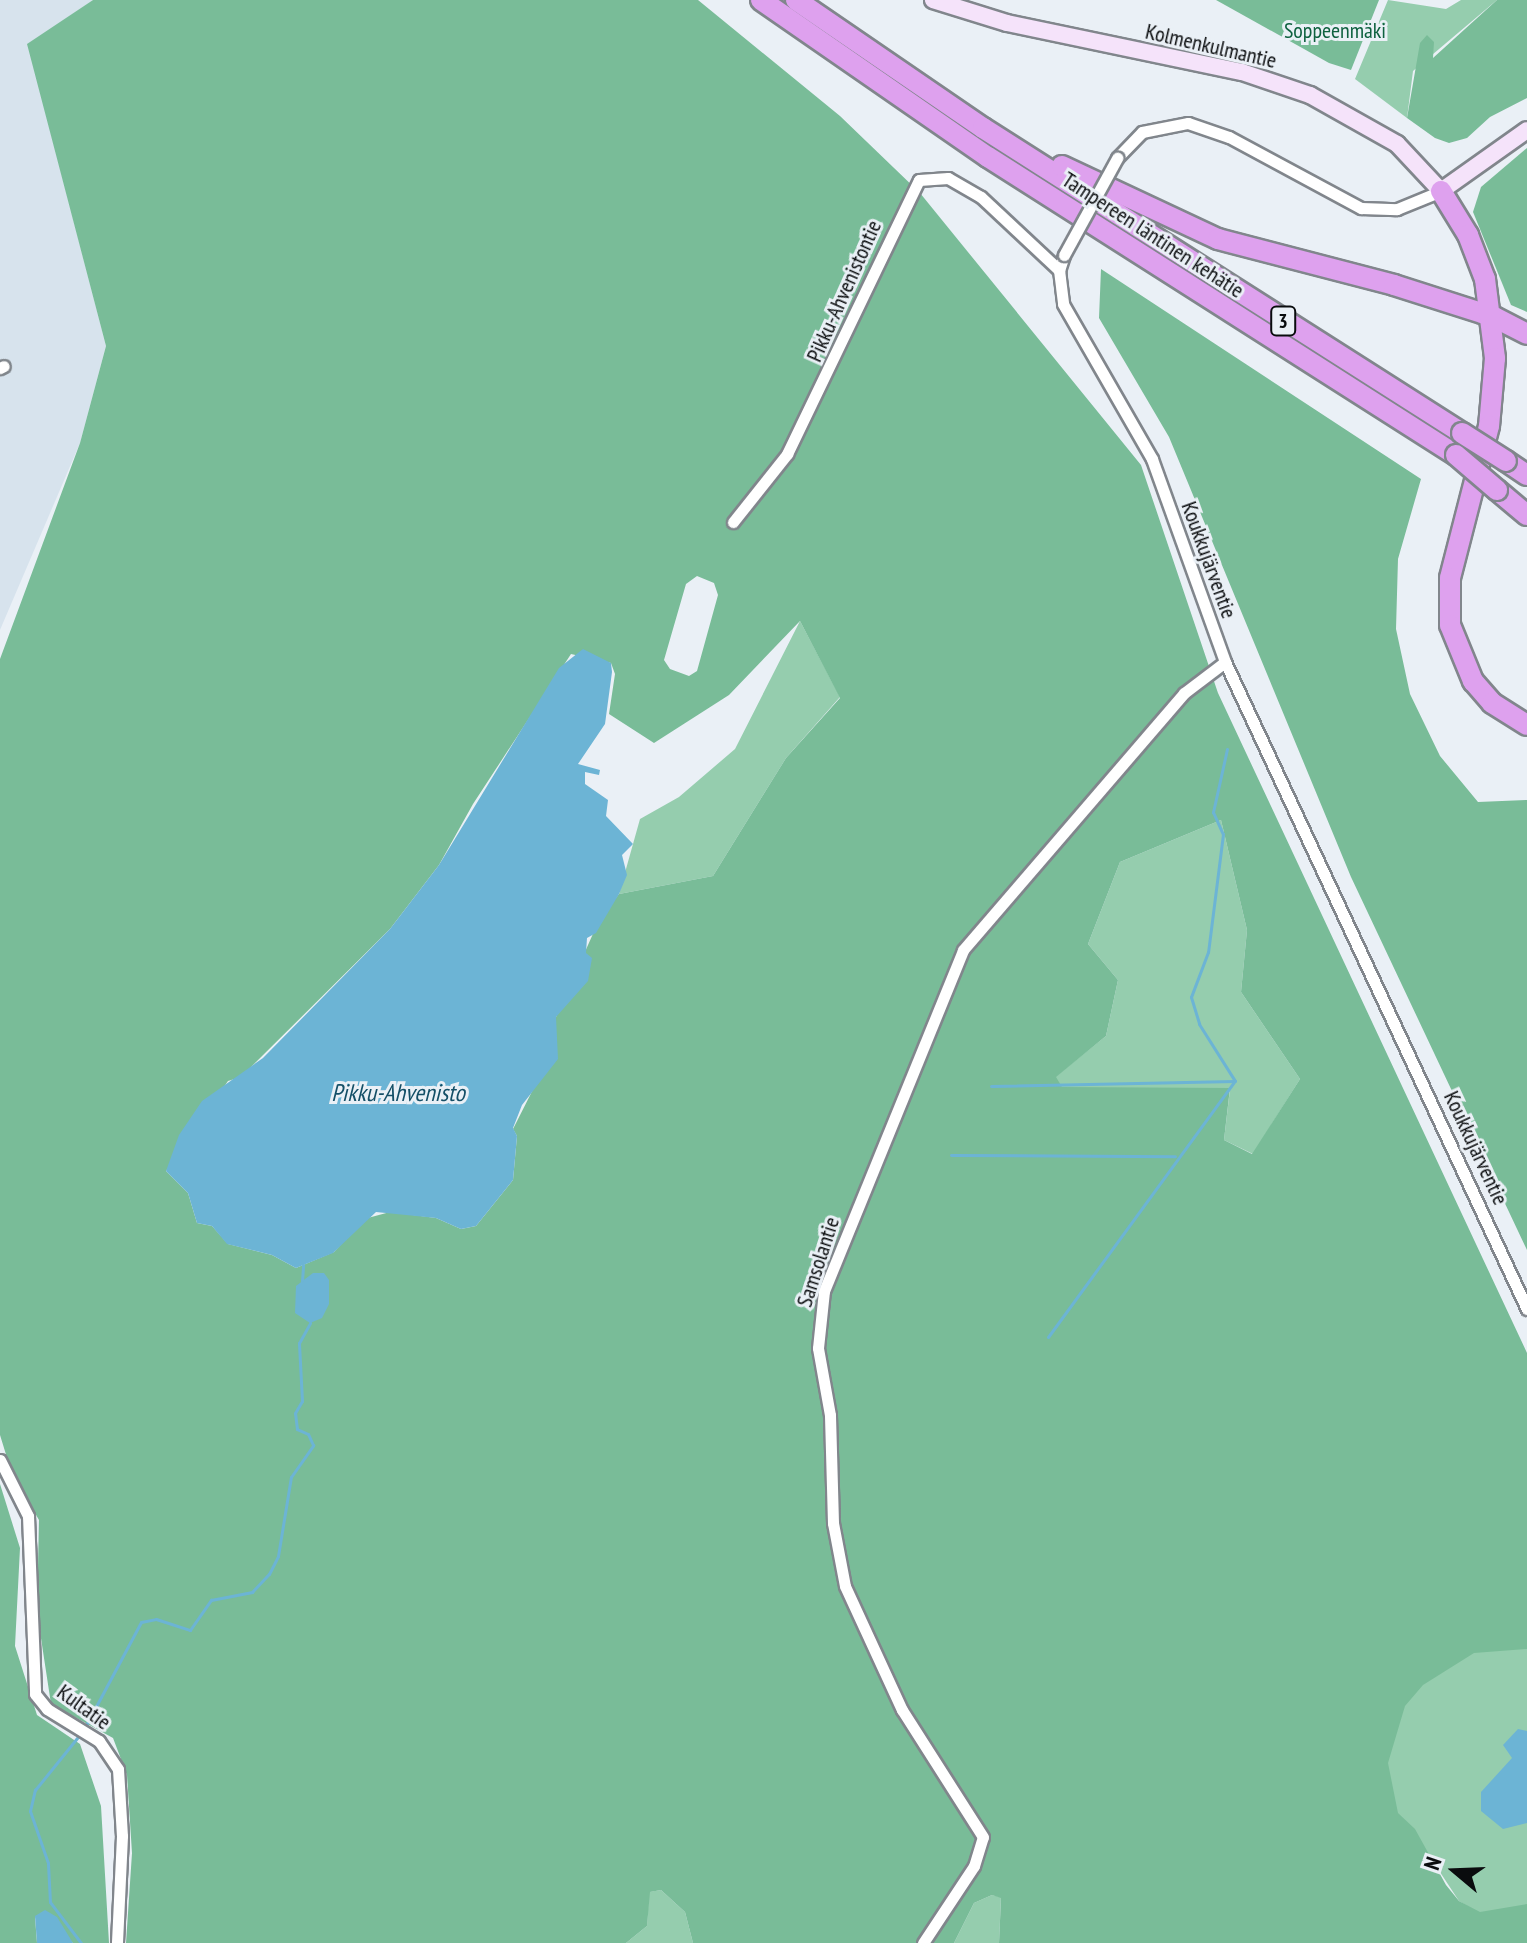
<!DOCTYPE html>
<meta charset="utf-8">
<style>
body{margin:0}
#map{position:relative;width:1527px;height:1943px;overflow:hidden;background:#eaf0f6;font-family:"PT Sans Narrow",sans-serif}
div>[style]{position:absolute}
.built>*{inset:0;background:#d7e3ed}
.green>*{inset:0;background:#95cdae}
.forest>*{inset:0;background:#79bc98}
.water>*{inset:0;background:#6cb4d5}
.stream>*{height:3px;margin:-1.5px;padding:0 1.5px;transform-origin:1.5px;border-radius:1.5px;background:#6cb4d5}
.roads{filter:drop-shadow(2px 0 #81868c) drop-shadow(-2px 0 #81868c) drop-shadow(0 2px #81868c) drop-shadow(0 -2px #81868c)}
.street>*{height:11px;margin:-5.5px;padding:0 5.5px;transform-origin:5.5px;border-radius:5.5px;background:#fff}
.secondary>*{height:16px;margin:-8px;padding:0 8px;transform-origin:8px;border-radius:8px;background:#f5e3fa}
.highway>*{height:20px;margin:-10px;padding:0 10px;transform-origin:10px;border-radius:10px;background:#dea1ee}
.bridges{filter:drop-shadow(2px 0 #81868c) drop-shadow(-2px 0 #81868c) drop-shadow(0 2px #81868c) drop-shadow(0 -2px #81868c)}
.street-bridge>*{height:11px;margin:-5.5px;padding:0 5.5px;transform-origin:5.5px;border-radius:5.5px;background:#fff}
.highway-bridge>*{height:20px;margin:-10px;padding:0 10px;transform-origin:10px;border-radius:10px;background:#dea1ee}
span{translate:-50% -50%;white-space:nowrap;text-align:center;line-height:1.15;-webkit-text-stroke:6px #eaf0f6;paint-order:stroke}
.shield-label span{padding:2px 6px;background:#eaf0f6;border:2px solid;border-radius:6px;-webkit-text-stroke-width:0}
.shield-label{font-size:20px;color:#0a0c0e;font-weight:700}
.park-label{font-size:22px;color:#0e613f}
.street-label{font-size:22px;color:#0a0c0e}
.water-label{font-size:24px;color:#144f67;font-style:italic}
.north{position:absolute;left:1415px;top:1831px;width:80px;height:80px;-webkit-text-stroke:6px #eaf0f6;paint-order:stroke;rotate:289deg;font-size:22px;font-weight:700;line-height:32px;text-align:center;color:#0a0c0e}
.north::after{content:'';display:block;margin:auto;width:28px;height:36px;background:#0a0c0e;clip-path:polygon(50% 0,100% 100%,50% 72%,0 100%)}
</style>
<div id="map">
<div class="built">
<i style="clip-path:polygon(0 0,93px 0,28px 45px,106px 346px,80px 443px,0 630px)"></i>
</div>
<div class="green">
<i style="clip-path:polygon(1388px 0,1446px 9px,1461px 0,1497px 0,1413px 71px,1407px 118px,1355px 79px)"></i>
<i style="clip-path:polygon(800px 621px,840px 697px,786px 758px,713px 876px,619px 894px,640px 819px,679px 797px,735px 749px)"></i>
<i style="clip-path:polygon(1221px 820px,1247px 930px,1241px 992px,1300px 1079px,1253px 1154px,1224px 1140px,1230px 1089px,1062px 1088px,1055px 1077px,1106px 1036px,1118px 980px,1088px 944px,1120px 862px)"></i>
<i style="clip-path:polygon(1527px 1645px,1527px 1943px,1459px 1901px,1436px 1866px,1404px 1845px,1374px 1740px,1402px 1693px,1468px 1653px)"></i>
<i style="clip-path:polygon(661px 1890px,685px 1912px,693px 1943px,626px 1943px,647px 1926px,649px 1892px)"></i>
<i style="clip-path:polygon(992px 1895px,1001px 1897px,999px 1943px,954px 1943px,974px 1903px)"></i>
</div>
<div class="forest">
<i style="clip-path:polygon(evenodd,93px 0,698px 0,840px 116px,920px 193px,1141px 465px,1218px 693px,1527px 1353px,1527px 1649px,1474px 1653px,1423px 1685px,1405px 1706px,1388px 1763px,1398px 1813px,1415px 1829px,1446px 1885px,1459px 1901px,1480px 1912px,1527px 1904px,1527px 1943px,999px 1943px,1001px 1898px,992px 1895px,974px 1903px,954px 1943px,693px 1943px,685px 1912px,661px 1890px,650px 1892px,647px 1926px,626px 1943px,126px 1943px,132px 1853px,127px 1775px,113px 1738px,51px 1704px,37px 1612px,39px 1520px,12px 1474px,0 1435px,0 659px,80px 443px,106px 346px,27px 44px,93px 0,697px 576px,714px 583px,718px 595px,697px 671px,689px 676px,670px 669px,664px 660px,686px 584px,697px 576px,93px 0,800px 621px,840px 698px,786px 758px,713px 876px,619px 894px,600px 918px,556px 1017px,556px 1044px,513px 1129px,517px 1136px,513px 1180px,476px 1226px,461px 1229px,436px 1218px,390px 1212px,364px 1219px,334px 1252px,296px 1268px,272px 1255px,228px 1244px,212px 1226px,197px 1223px,188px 1193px,166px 1171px,228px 1081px,241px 1077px,390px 929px,439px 865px,473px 804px,571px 654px,611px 663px,615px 674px,609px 714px,654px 743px,729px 695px,800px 621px,93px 0,1221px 820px,1247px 930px,1241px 992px,1300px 1079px,1252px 1154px,1224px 1140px,1230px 1088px,1062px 1087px,1056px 1077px,1106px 1036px,1118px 980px,1088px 944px,1120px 862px,1221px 820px)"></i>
<i style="clip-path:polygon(1216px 0,1379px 0,1351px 70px,1329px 63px)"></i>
<i style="clip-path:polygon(1497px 0,1527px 0,1527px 98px,1490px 117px,1467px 138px,1449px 143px,1435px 138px,1407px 118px,1420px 43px,1427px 35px,1434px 42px,1433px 58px)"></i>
<i style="clip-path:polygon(1527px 148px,1527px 312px,1511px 305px,1473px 212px,1481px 187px)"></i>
<i style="clip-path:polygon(1101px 269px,1421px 479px,1398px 559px,1396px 629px,1410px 694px,1440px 756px,1478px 802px,1527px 800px,1527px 1250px,1351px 877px,1169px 437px,1099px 318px)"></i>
<i style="clip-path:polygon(0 1484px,20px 1548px,15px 1646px,37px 1715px,80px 1744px,101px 1806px,109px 1943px,73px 1943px,35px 1917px,37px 1943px,0 1943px)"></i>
</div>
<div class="water">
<i style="clip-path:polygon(583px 649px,611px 663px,612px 672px,605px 724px,578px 764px,600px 770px,599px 775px,585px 772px,585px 784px,608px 800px,606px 816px,633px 844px,622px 855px,627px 875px,619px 894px,596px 933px,587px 938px,586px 953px,592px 958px,588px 981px,556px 1017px,558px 1059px,522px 1105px,513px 1128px,517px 1136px,513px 1180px,476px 1226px,461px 1229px,436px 1218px,376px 1212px,333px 1253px,296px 1268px,272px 1255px,227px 1244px,212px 1226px,197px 1223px,188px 1193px,166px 1171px,179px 1135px,202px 1101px,263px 1058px,390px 929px,439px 865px,559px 668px)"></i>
<i style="clip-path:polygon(313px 1273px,324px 1273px,329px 1280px,329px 1304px,322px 1318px,310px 1323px,295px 1313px,296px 1286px)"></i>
<i style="clip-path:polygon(1518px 1729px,1527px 1731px,1527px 1823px,1503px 1829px,1481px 1811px,1481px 1792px,1512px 1758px,1503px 1745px)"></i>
<i style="clip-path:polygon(45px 1910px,57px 1917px,73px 1943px,37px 1943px,35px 1916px)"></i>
</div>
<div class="stream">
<i style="left:1227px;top:749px;width:65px;rotate:102.5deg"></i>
<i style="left:1213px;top:812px;width:24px;rotate:66deg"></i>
<i style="left:1223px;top:834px;width:119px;rotate:97.2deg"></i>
<i style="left:1208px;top:952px;width:48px;rotate:110.7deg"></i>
<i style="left:1191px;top:997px;width:28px;rotate:73deg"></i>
<i style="left:1199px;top:1024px;width:67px;rotate:57.7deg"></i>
<i style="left:991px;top:1086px;width:244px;rotate:-1.2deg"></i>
<i style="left:951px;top:1155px;width:224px;rotate:0.3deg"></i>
<i style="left:302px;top:1281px;width:16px;rotate:-86deg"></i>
<i style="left:1048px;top:1337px;width:317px;rotate:-53.9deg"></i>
<i style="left:85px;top:1727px;width:119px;rotate:-61.9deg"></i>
<i style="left:141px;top:1622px;width:15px;rotate:-11deg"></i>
<i style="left:156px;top:1619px;width:36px;rotate:18deg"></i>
<i style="left:190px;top:1630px;width:37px;rotate:-55deg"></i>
<i style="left:211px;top:1600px;width:42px;rotate:-11deg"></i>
<i style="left:252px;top:1592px;width:25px;rotate:-47deg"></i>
<i style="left:269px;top:1574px;width:20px;rotate:-63deg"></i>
<i style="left:278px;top:1556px;width:80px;rotate:-80.7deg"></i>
<i style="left:291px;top:1477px;width:39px;rotate:-55deg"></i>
<i style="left:313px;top:1445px;width:12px;rotate:-114deg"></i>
<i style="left:308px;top:1434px;width:12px;rotate:-156deg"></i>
<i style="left:297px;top:1429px;width:16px;rotate:-97deg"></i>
<i style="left:295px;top:1413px;width:14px;rotate:-60deg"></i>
<i style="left:302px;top:1401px;width:58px;rotate:-93deg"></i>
<i style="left:299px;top:1343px;width:23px;rotate:-61deg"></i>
<i style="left:81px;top:1943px;width:51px;rotate:-127.1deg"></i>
<i style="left:50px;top:1902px;width:39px;rotate:-93deg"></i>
<i style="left:48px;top:1863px;width:55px;rotate:-109.1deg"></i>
<i style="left:30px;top:1811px;width:22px;rotate:-77deg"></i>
<i style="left:35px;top:1790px;width:73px;rotate:-51.1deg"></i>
</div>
<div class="roads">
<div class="street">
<i style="left:1117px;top:158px;width:36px;rotate:-46deg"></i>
<i style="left:1142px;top:132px;width:47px;rotate:-11.1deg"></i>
<i style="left:1188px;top:123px;width:43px;rotate:18.9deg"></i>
<i style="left:1229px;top:137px;width:150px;rotate:28.3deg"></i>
<i style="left:1361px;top:208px;width:36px;rotate:2deg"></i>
<i style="left:1397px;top:209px;width:48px;rotate:-22.2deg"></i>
<i style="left:1064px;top:255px;width:16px;rotate:108deg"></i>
<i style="left:1059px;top:270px;width:34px;rotate:83deg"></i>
<i style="left:1063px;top:304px;width:179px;rotate:60.1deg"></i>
<i style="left:1152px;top:459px;width:216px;rotate:70.2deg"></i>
<i style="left:1225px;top:662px;width:714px;rotate:64.98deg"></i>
<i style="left:0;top:368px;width:4px;rotate:-27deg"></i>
<i style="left:733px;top:522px;width:87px;rotate:-51.5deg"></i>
<i style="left:787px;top:454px;width:304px;rotate:-64.3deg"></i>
<i style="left:919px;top:180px;width:29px;rotate:-4deg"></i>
<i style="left:948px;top:178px;width:38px;rotate:30deg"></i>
<i style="left:981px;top:197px;width:107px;rotate:43.1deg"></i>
<i style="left:0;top:1460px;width:63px;rotate:63.4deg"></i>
<i style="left:28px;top:1516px;width:178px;rotate:87.7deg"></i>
<i style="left:35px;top:1694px;width:19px;rotate:51deg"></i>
<i style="left:47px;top:1709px;width:61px;rotate:31.6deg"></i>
<i style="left:99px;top:1741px;width:34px;rotate:56deg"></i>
<i style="left:118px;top:1769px;width:67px;rotate:86.6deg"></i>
<i style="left:122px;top:1836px;width:107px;rotate:92.7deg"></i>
<i style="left:923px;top:1943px;width:92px;rotate:-56.5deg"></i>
<i style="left:974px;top:1866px;width:30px;rotate:-73deg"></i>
<i style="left:983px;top:1837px;width:151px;rotate:-122.5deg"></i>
<i style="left:902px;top:1710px;width:136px;rotate:-114.7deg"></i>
<i style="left:845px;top:1586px;width:64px;rotate:-100.8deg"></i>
<i style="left:833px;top:1523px;width:108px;rotate:-91.6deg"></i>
<i style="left:830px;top:1415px;width:68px;rotate:-100.2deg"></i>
<i style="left:818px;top:1348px;width:57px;rotate:-84deg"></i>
<i style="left:824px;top:1291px;width:368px;rotate:-67.8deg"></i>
<i style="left:963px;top:950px;width:339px;rotate:-49.3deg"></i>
<i style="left:1184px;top:693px;width:51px;rotate:-37.1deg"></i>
</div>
<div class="secondary">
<i style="left:933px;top:0;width:77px;rotate:17.3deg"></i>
<i style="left:1007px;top:23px;width:240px;rotate:11.8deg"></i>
<i style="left:1242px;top:72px;width:72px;rotate:18.7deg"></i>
<i style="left:1310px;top:95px;width:100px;rotate:29.4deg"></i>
<i style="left:1397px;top:144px;width:64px;rotate:46.9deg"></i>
<i style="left:1441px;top:191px;width:105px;rotate:-35.3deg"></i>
</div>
<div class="highway">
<i style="left:761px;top:0;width:276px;rotate:34.7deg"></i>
<i style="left:988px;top:157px;width:555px;rotate:32.49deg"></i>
<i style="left:796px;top:0;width:227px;rotate:34.4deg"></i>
<i style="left:983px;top:128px;width:568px;rotate:32.49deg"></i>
<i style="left:1062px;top:166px;width:172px;rotate:25.1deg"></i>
<i style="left:1218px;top:239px;width:182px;rotate:14.6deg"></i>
<i style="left:1394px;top:285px;width:105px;rotate:17.7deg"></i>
<i style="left:1494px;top:317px;width:37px;rotate:27deg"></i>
<i style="left:1441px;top:191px;width:52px;rotate:58.5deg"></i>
<i style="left:1468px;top:235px;width:47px;rotate:68.9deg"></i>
<i style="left:1485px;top:279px;width:80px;rotate:82.8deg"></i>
<i style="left:1495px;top:358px;width:68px;rotate:95deg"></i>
<i style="left:1489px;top:426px;width:157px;rotate:104.4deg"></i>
<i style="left:1450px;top:578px;width:47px;rotate:90deg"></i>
<i style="left:1450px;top:625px;width:61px;rotate:67.7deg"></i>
<i style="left:1473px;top:681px;width:29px;rotate:49deg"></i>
<i style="left:1492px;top:703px;width:41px;rotate:32.2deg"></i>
<i style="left:1506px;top:461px;width:25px;rotate:34deg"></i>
<i style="left:1497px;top:490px;width:39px;rotate:40deg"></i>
</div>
</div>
<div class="bridges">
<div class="street-bridge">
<i style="left:1064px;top:255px;width:111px;rotate:-61.3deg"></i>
</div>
<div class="highway-bridge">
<i style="left:1462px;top:433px;width:52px;rotate:32.5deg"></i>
<i style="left:1456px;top:455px;width:54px;rotate:40.5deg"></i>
</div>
</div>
<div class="shield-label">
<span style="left:1283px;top:321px">3</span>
</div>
<div class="park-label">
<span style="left:1335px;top:31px">Soppeenmäki</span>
</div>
<div class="street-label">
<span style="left:1211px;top:46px;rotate:13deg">Kolmenkulmantie</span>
<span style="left:1153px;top:235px;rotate:33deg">Tampereen läntinen kehätie</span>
<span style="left:844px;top:291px;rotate:-66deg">Pikku-Ahvenistontie</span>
<span style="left:1209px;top:560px;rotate:70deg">Koukkujärventie</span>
<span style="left:1476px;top:1148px;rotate:65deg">Koukkujärventie</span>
<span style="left:818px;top:1262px;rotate:-72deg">Samsolantie</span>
<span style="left:84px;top:1707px;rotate:36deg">Kultatie</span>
</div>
<div class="water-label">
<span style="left:398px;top:1093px">Pikku-Ahvenisto</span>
</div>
<div class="north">N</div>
</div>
